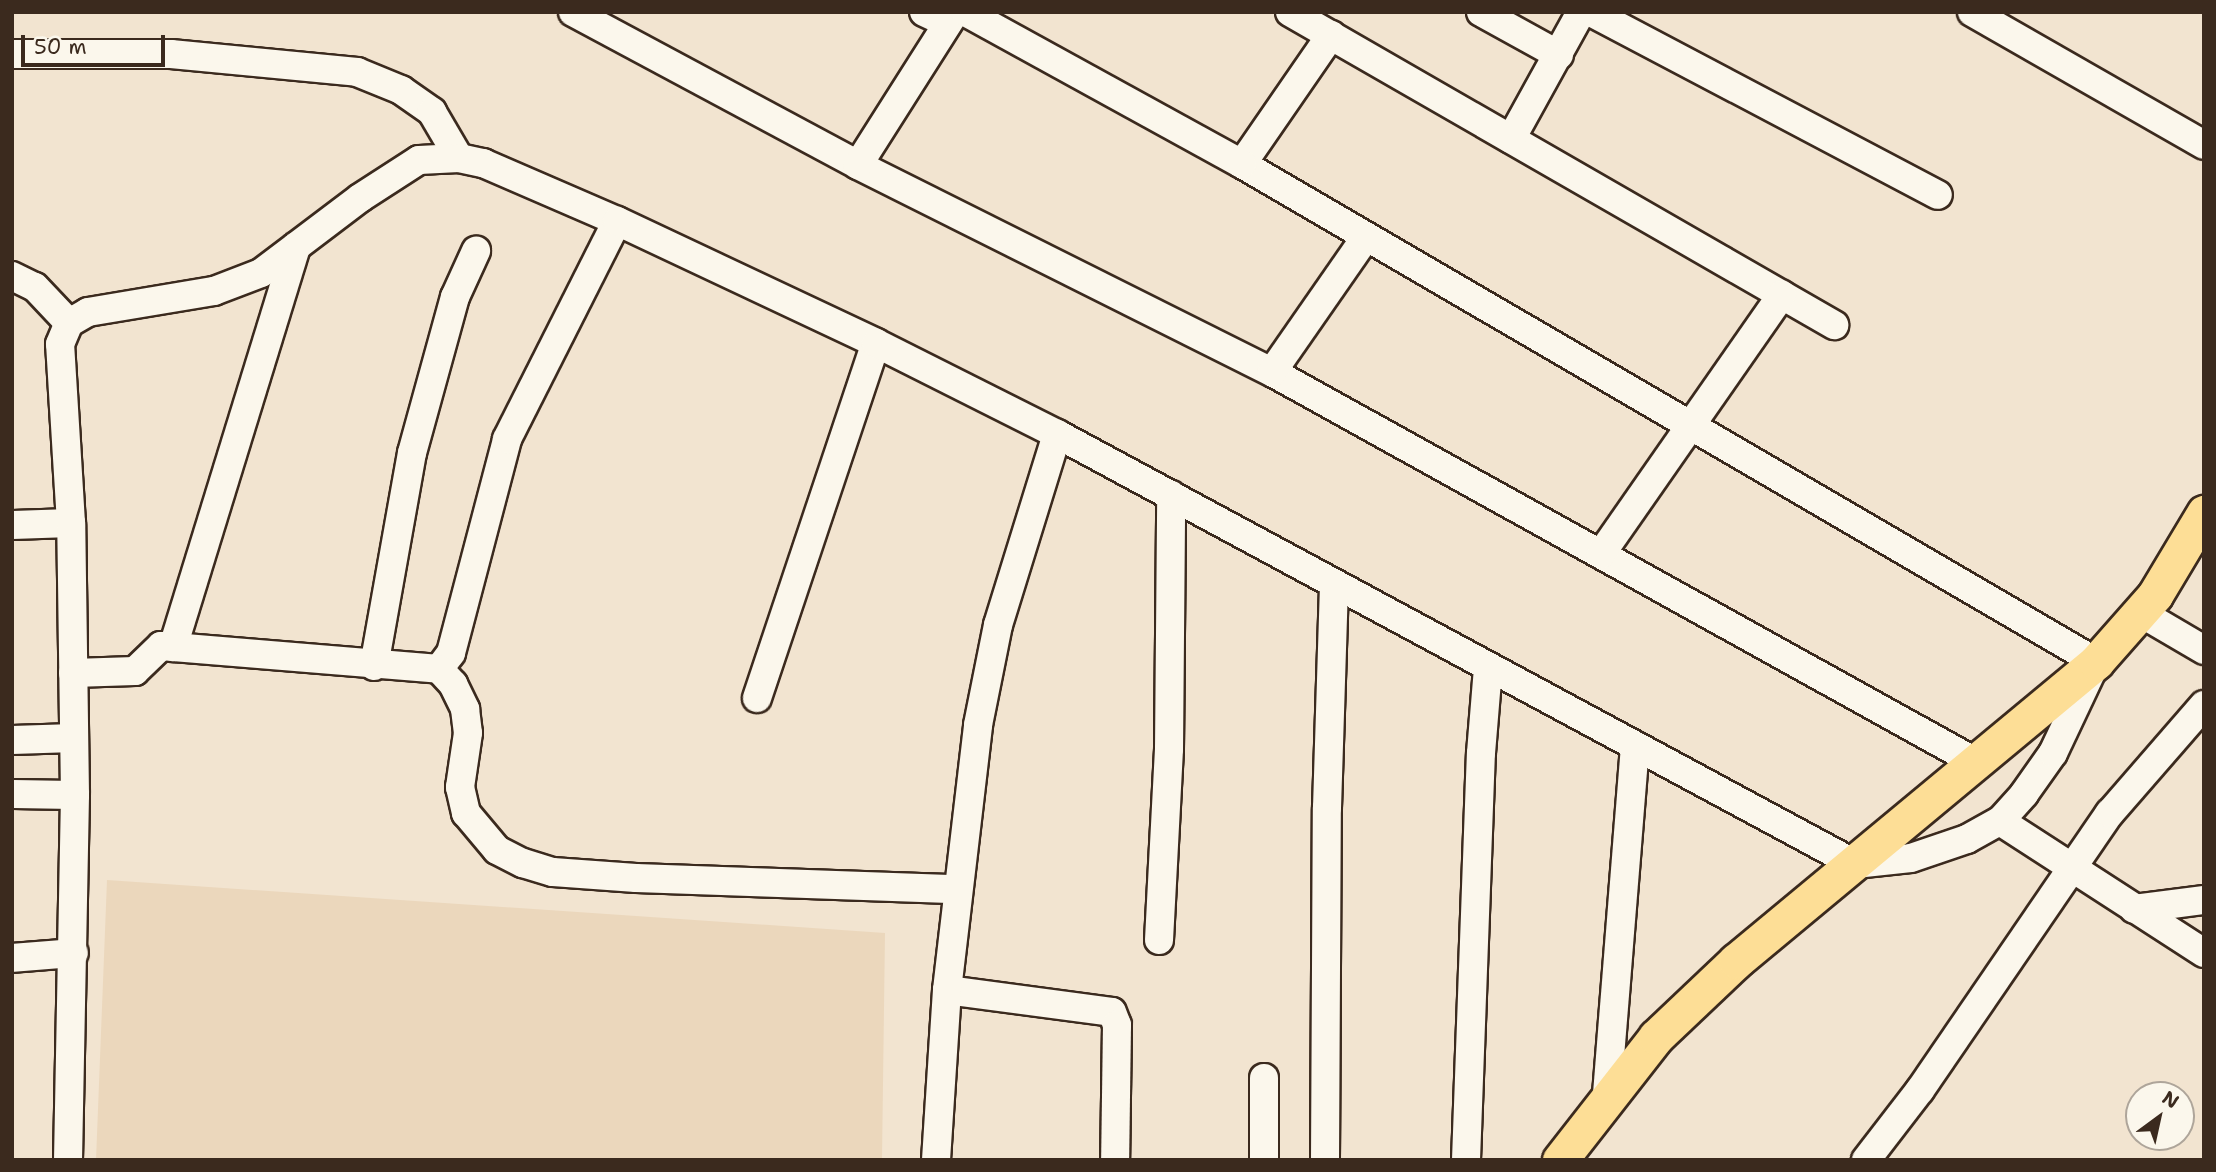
<!DOCTYPE html>
<style>
body{margin:0}
#map{position:relative;width:2216px;height:1172px;overflow:hidden;background:#f2e4d0;font-family:"Shantell Sans",sans-serif}
div>[style]{position:absolute}
.built>*{inset:0;background:#ebd7bc}
.roads{filter:drop-shadow(2px 0 #3b2a1e) drop-shadow(-2px 0 #3b2a1e) drop-shadow(0 2px #3b2a1e) drop-shadow(0 -2px #3b2a1e)}
.minor>*{height:28px;margin:-14px;padding:0 14px;transform-origin:14px;border-radius:14px;background:#fbf7ec}
.major>*{height:35px;margin:-17.5px;padding:0 17.5px;transform-origin:17.5px;border-radius:17.5px;background:#fdde96}
span{translate:-50% -50%;white-space:nowrap;text-align:center;line-height:1.15;-webkit-text-stroke:7px #fbf7ec;paint-order:stroke}
.frame{position:absolute;inset:0;border:14px solid #3b2a1e;pointer-events:none}
.north{position:absolute;left:2125px;top:1081px;width:70px;height:70px;box-sizing:border-box;background:#fbf7ec;border:2px solid #aea59a;border-radius:50%;rotate:33deg;font-size:19px;font-weight:700;line-height:28px;text-align:center;color:#3b2a1e}
.north::after{content:'';display:block;margin:auto;width:24px;height:32px;background:#3b2a1e;clip-path:polygon(50% 0,100% 100%,50% 72%,0 100%)}
.scale{position:absolute;left:21px;top:35px;width:144px;height:32px;box-sizing:border-box;border:4px solid #3b2a1e;border-top:0;padding-left:9px;font-size:21px;line-height:24px;white-space:nowrap;color:#3b2a1e;-webkit-text-stroke:5px #fbf7ec;paint-order:stroke}
</style>
<div id="map">
<div class="built">
<i style="clip-path:polygon(107px 880px,885px 933px,882px 1160px,96px 1160px)"></i>
</div>
<div class="roads">
<div class="minor">
<i style="left:573px;top:12px;width:323px;rotate:28.2deg"></i>
<i style="left:858px;top:165px;width:463px;rotate:26.6deg"></i>
<i style="left:1272px;top:372px;width:806px;rotate:29.01deg"></i>
<i style="left:924px;top:12px;width:26px;rotate:25deg"></i>
<i style="left:1290px;top:12px;width:628px;rotate:29.91deg"></i>
<i style="left:1481px;top:12px;width:89px;rotate:28.9deg"></i>
<i style="left:1591px;top:12px;width:392px;rotate:27.8deg"></i>
<i style="left:1972px;top:12px;width:267px;rotate:29.8deg"></i>
<i style="left:12px;top:54px;width:159px"></i>
<i style="left:171px;top:54px;width:187px;rotate:5.5deg"></i>
<i style="left:357px;top:72px;width:48px;rotate:22.2deg"></i>
<i style="left:401px;top:90px;width:38px;rotate:35deg"></i>
<i style="left:432px;top:112px;width:53px;rotate:59.6deg"></i>
<i style="left:1511px;top:139px;width:145px;rotate:-61.1deg"></i>
<i style="left:1242px;top:164px;width:157px;rotate:-55.4deg"></i>
<i style="left:858px;top:165px;width:181px;rotate:-57.6deg"></i>
<i style="left:12px;top:276px;width:25px;rotate:26deg"></i>
<i style="left:35px;top:287px;width:50px;rotate:46.6deg"></i>
<i style="left:1272px;top:372px;width:163px;rotate:-55.2deg"></i>
<i style="left:12px;top:525px;width:59px;rotate:-1.9deg"></i>
<i style="left:1601px;top:554px;width:316px;rotate:-55.1deg"></i>
<i style="left:2141px;top:613px;width:73px;rotate:30.4deg"></i>
<i style="left:173px;top:647px;width:419px;rotate:-72.9deg"></i>
<i style="left:374px;top:666px;width:216px;rotate:-79.9deg"></i>
<i style="left:412px;top:453px;width:162px;rotate:-74.6deg"></i>
<i style="left:455px;top:297px;width:51px;rotate:-65.5deg"></i>
<i style="left:439px;top:669px;width:20px;rotate:-53deg"></i>
<i style="left:451px;top:653px;width:221px;rotate:-75.3deg"></i>
<i style="left:507px;top:439px;width:244px;rotate:-63.2deg"></i>
<i style="left:73px;top:673px;width:62px;rotate:-1.8deg"></i>
<i style="left:135px;top:671px;width:36px;rotate:-44deg"></i>
<i style="left:161px;top:646px;width:279px;rotate:4.7deg"></i>
<i style="left:439px;top:669px;width:21px;rotate:47deg"></i>
<i style="left:453px;top:684px;width:28px;rotate:64deg"></i>
<i style="left:465px;top:709px;width:24px;rotate:83deg"></i>
<i style="left:468px;top:733px;width:55px;rotate:98.4deg"></i>
<i style="left:460px;top:787px;width:27px;rotate:77deg"></i>
<i style="left:466px;top:813px;width:48px;rotate:50deg"></i>
<i style="left:497px;top:850px;width:29px;rotate:27deg"></i>
<i style="left:523px;top:863px;width:31px;rotate:17deg"></i>
<i style="left:553px;top:872px;width:83px;rotate:4.1deg"></i>
<i style="left:636px;top:878px;width:321px;rotate:2deg"></i>
<i style="left:757px;top:698px;width:374px;rotate:-71.5deg"></i>
<i style="left:12px;top:740px;width:62px;rotate:-1.8deg"></i>
<i style="left:12px;top:794px;width:63px;rotate:0.9deg"></i>
<i style="left:2000px;top:821px;width:243px;rotate:32.9deg"></i>
<i style="left:2134px;top:909px;width:71px;rotate:-7.3deg"></i>
<i style="left:1159px;top:940px;width:191px;rotate:-87deg"></i>
<i style="left:1169px;top:749px;width:254px;rotate:-89.5deg"></i>
<i style="left:12px;top:958px;width:62px;rotate:-4.6deg"></i>
<i style="left:947px;top:990px;width:166px;rotate:7.6deg"></i>
<i style="left:1112px;top:1012px;width:14px;rotate:69deg"></i>
<i style="left:1117px;top:1025px;width:135px;rotate:90.8deg"></i>
<i style="left:1264px;top:1078px;width:82px;rotate:90deg"></i>
<i style="left:1607px;top:1094px;width:349px;rotate:-85.4deg"></i>
<i style="left:68px;top:1160px;width:365px;rotate:-88.9deg"></i>
<i style="left:75px;top:795px;width:272px;rotate:-90.8deg"></i>
<i style="left:71px;top:523px;width:179px;rotate:-93.5deg"></i>
<i style="left:60px;top:344px;width:23px;rotate:-67deg"></i>
<i style="left:69px;top:323px;width:22px;rotate:-30deg"></i>
<i style="left:88px;top:312px;width:128px;rotate:-9.5deg"></i>
<i style="left:214px;top:291px;width:50px;rotate:-21deg"></i>
<i style="left:261px;top:273px;width:124px;rotate:-37.1deg"></i>
<i style="left:360px;top:198px;width:70px;rotate:-32.8deg"></i>
<i style="left:419px;top:160px;width:40px;rotate:-2.9deg"></i>
<i style="left:459px;top:158px;width:25px;rotate:12deg"></i>
<i style="left:483px;top:163px;width:146px;rotate:23.4deg"></i>
<i style="left:617px;top:221px;width:286px;rotate:25.2deg"></i>
<i style="left:876px;top:343px;width:203px;rotate:26.7deg"></i>
<i style="left:1057px;top:434px;width:906px;rotate:28.32deg"></i>
<i style="left:1855px;top:864px;width:56px;rotate:-6.1deg"></i>
<i style="left:1911px;top:858px;width:59px;rotate:-18.7deg"></i>
<i style="left:1967px;top:839px;width:38px;rotate:-29deg"></i>
<i style="left:2000px;top:821px;width:36px;rotate:-48deg"></i>
<i style="left:2024px;top:794px;width:50px;rotate:-54.7deg"></i>
<i style="left:2053px;top:753px;width:101px;rotate:-64.7deg"></i>
<i style="left:2096px;top:662px;width:989px;rotate:-149.75deg"></i>
<i style="left:1242px;top:164px;width:315px;rotate:-151.2deg"></i>
<i style="left:936px;top:1160px;width:170px;rotate:-86.3deg"></i>
<i style="left:947px;top:990px;width:267px;rotate:-83.3deg"></i>
<i style="left:978px;top:725px;width:102px;rotate:-78.7deg"></i>
<i style="left:998px;top:625px;width:200px;rotate:-72.8deg"></i>
<i style="left:1325px;top:1160px;width:352px;rotate:-89.7deg"></i>
<i style="left:1327px;top:808px;width:224px;rotate:-88.2deg"></i>
<i style="left:1466px;top:1160px;width:407px;rotate:-87.9deg"></i>
<i style="left:1481px;top:753px;width:86px;rotate:-85.3deg"></i>
<i style="left:1866px;top:1160px;width:88px;rotate:-52.4deg"></i>
<i style="left:1920px;top:1090px;width:336px;rotate:-55.6deg"></i>
<i style="left:2110px;top:813px;width:143px;rotate:-49deg"></i>
</div>
<div class="major">
<i style="left:1560px;top:1160px;width:156px;rotate:-52deg"></i>
<i style="left:1656px;top:1037px;width:110px;rotate:-43.5deg"></i>
<i style="left:1736px;top:961px;width:468px;rotate:-39.7deg"></i>
<i style="left:2096px;top:662px;width:89px;rotate:-48.6deg"></i>
<i style="left:2155px;top:595px;width:96px;rotate:-59.1deg"></i>
</div>
</div>
<div class="frame"></div>
<div class="north">N</div>
<div class="scale">50 m</div>
</div>
